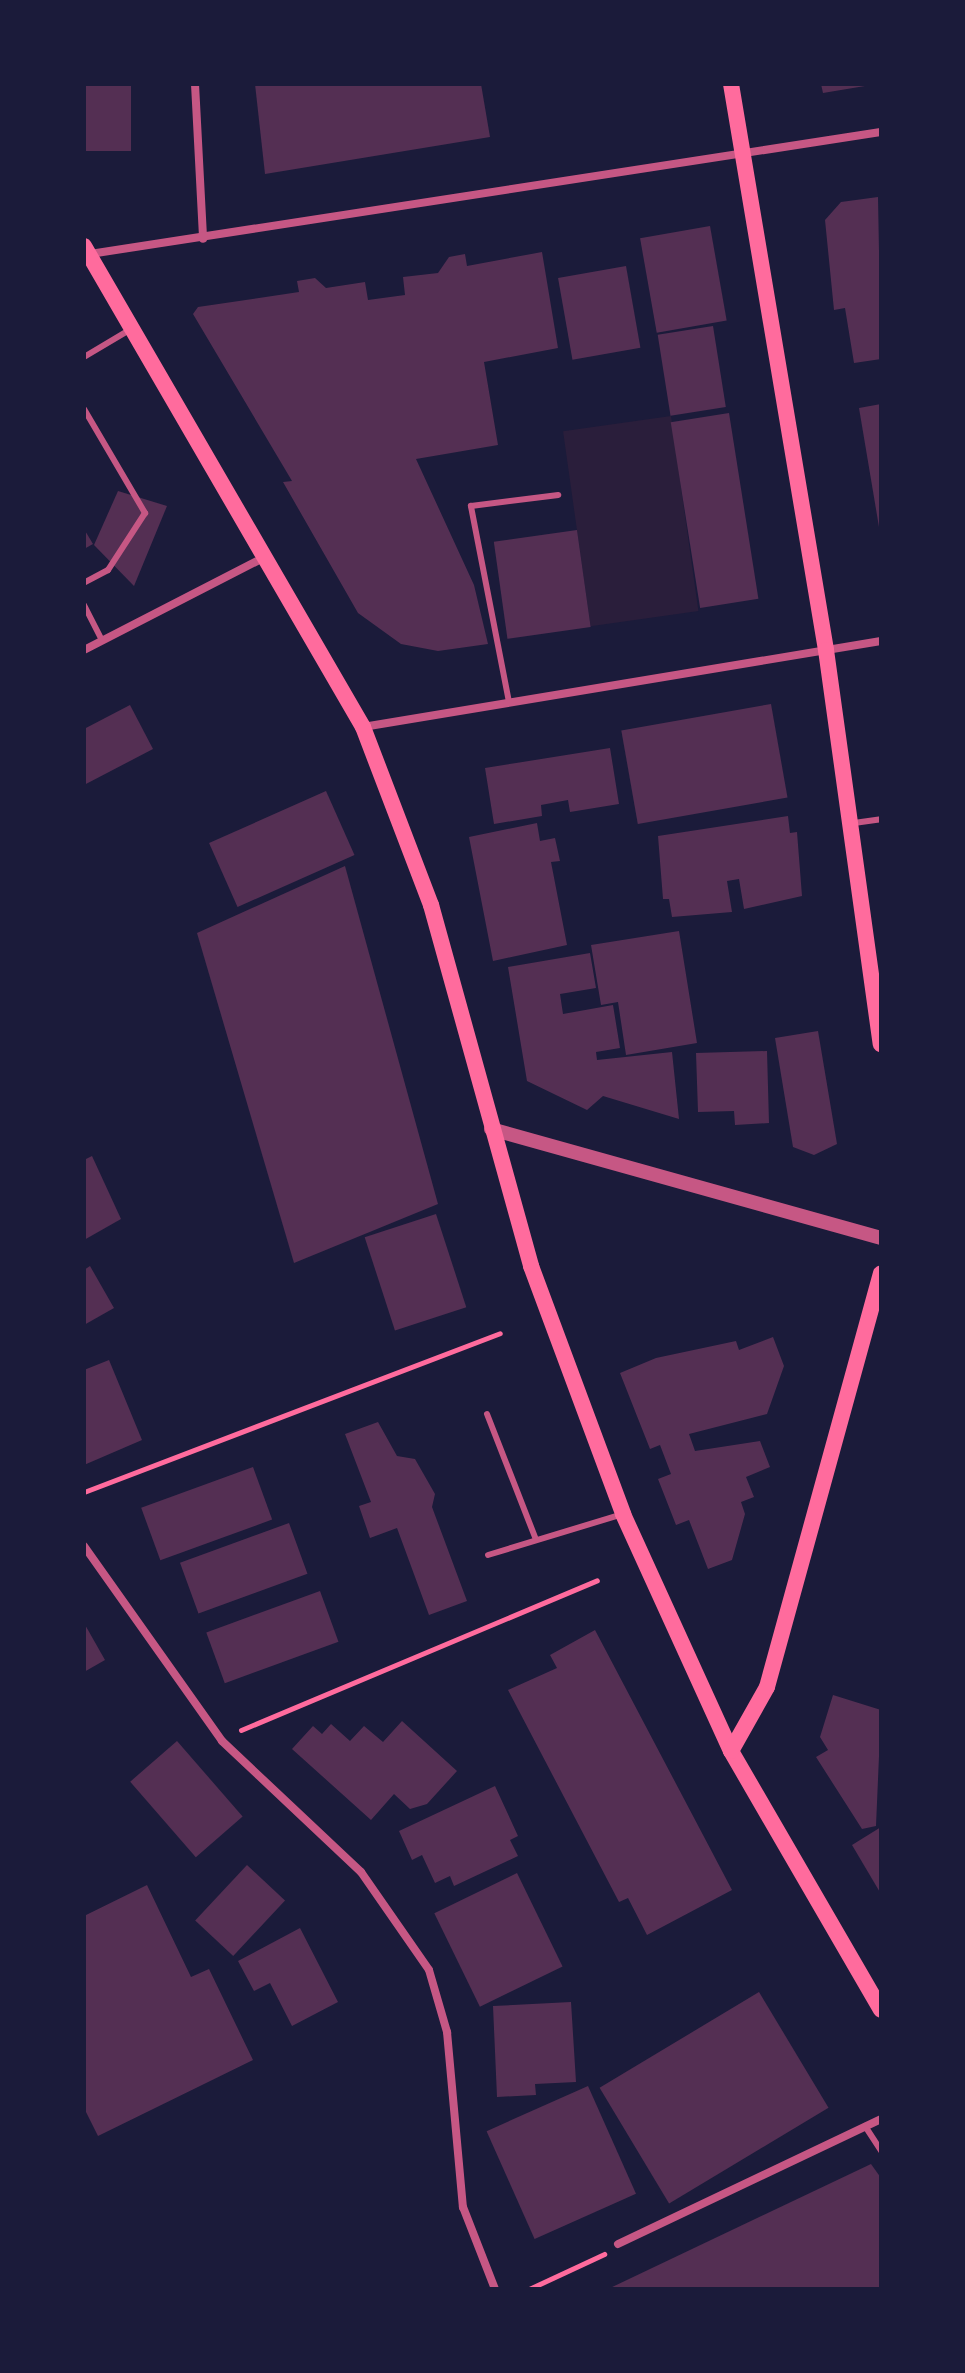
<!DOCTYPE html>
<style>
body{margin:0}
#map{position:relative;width:965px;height:2373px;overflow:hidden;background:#1b1b3a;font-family:Inter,sans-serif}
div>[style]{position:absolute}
.green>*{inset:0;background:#2a1e3b;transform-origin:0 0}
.building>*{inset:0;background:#542f53;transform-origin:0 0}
.path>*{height:5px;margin:-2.5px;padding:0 2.5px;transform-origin:2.5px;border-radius:2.5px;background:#ff6b9d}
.service>*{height:6px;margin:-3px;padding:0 3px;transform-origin:3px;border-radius:3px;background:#c65784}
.minor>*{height:8px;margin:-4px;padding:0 4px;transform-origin:4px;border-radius:4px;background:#c65784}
.tertiary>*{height:14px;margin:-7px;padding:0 7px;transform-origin:7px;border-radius:7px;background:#c65784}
.secondary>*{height:16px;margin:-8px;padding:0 8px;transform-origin:8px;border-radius:8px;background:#ff6b9d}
span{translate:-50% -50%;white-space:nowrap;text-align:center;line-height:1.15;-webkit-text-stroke:6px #1b1b3a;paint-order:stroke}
.frame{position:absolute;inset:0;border:86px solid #1b1b3a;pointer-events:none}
</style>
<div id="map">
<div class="green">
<i style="left:671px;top:416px;width:197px;height:109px;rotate:82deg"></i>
</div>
<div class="building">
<i style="left:84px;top:84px;width:47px;height:67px"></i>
<i style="clip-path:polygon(255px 84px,481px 84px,490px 137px,265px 174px)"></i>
<i style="clip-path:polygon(821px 84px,865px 84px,865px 86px,823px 93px)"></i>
<i style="clip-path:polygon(878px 197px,881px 359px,854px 363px,845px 308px,834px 310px,825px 220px,841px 202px)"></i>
<i style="left:710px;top:226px;width:96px;height:71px;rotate:80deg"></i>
<i style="clip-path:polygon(542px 252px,558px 348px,484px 362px,498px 445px,416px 459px,474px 585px,488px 644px,438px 651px,401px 644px,358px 613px,283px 482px,292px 481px,193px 314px,198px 307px,299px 292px,297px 281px,315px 278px,326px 288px,365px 282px,368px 300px,405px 295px,403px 277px,438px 273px,449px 257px,465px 254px,467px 266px)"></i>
<i style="left:626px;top:266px;width:83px;height:69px;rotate:80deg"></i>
<i style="left:713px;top:326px;width:82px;height:56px;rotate:81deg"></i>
<i style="clip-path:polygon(881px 404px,881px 526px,879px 527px,859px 408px)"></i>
<i style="left:729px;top:413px;width:188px;height:59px;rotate:81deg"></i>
<i style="clip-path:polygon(118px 491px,167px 506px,134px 586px,94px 545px)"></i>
<i style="clip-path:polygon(84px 529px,93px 544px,84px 549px)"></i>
<i style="left:577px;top:530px;width:98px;height:84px;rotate:82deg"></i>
<i style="left:771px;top:704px;width:95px;height:152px;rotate:80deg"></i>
<i style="clip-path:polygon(130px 705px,153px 749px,84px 785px,84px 729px)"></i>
<i style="clip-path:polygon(610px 748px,619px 804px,570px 812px,568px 800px,541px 805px,542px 816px,494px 824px,485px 768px)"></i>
<i style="left:326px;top:791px;width:70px;height:128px;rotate:66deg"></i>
<i style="clip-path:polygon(788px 816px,790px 833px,797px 832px,802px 896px,744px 909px,739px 879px,727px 881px,732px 912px,672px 917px,669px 899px,663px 899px,658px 836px)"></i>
<i style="clip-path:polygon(537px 823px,540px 841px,555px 838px,560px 861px,551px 862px,567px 945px,493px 961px,469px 837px)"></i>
<i style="clip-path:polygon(345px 866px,438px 1204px,294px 1263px,197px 933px)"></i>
<i style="clip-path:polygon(679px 931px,697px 1043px,626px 1055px,618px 1002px,601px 1005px,591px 945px)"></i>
<i style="clip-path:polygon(590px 953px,596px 988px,560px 994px,563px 1014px,613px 1005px,620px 1048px,596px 1052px,597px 1060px,672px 1052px,679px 1119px,603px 1096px,587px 1110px,527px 1081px,508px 967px)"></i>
<i style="clip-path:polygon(818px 1031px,837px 1144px,814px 1155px,793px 1147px,775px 1038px)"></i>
<i style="clip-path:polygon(767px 1051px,769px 1123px,735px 1125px,734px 1111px,698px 1112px,696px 1053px)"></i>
<i style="clip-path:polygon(92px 1156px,121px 1219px,84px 1240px,84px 1160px)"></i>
<i style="left:436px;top:1214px;width:98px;height:75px;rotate:72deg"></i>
<i style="clip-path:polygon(90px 1266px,114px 1308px,84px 1325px,84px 1270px)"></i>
<i style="clip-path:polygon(773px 1337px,784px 1366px,767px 1414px,689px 1434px,695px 1451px,760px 1441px,770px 1467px,746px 1477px,754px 1497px,741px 1502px,745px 1514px,732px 1560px,708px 1569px,689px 1520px,676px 1525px,658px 1479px,671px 1474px,660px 1445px,650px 1449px,620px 1373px,656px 1358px,736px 1341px,739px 1350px)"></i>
<i style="clip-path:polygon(109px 1360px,142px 1440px,84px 1465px,84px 1370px)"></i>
<i style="clip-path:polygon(378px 1422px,397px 1456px,415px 1459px,435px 1494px,432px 1507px,467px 1601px,429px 1615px,397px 1528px,370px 1538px,359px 1506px,371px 1502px,345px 1434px)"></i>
<i style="left:253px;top:1467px;width:56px;height:119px;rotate:70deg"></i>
<i style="left:289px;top:1523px;width:54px;height:116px;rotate:70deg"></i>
<i style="left:320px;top:1591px;width:54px;height:121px;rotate:70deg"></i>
<i style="clip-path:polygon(84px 1623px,105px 1660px,84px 1672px)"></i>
<i style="clip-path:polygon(595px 1630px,732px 1890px,647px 1935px,628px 1898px,619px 1902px,508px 1690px,557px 1668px,550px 1655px)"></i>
<i style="clip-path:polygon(833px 1695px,881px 1710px,876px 1826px,862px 1829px,816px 1757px,828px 1750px,820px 1737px)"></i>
<i style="clip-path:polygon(402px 1721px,457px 1771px,427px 1804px,410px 1809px,394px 1794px,371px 1820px,292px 1749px,313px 1726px,322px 1734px,331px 1724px,350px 1741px,364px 1726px,383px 1742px)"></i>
<i style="left:177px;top:1741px;width:100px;height:62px;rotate:49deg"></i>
<i style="clip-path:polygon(495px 1786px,518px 1836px,510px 1840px,518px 1856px,454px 1886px,450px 1876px,435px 1883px,422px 1855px,412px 1860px,399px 1831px)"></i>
<i style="clip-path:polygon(881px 1827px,881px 1894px,852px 1845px)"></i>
<i style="left:247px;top:1865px;width:52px;height:76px;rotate:43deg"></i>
<i style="left:517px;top:1873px;width:104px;height:92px;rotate:64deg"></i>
<i style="clip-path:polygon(147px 1885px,191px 1977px,209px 1969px,253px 2060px,98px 2136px,84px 2108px,84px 1916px)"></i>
<i style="clip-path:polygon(300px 1928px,338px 2002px,292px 2026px,270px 1983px,254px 1991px,238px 1961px)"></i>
<i style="left:759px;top:1992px;width:135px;height:186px;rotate:59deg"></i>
<i style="clip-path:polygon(571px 2002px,576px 2082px,535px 2084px,536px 2095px,497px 2097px,493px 2006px)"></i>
<i style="left:588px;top:2086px;width:118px;height:111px;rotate:66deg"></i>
<i style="clip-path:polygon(871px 2164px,881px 2178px,881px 2289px,608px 2289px)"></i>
</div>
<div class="path">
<i style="left:84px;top:1492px;width:445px;rotate:-20.9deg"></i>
<i style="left:241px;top:1730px;width:386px;rotate:-22.8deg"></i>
<i style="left:529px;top:2289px;width:83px;rotate:-25deg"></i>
</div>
<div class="service">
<i style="left:84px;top:357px;width:55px;rotate:-30.8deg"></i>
<i style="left:84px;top:409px;width:121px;rotate:59.6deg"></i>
<i style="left:145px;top:513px;width:68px;rotate:123deg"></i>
<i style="left:108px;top:570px;width:27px;rotate:152deg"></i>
<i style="left:84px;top:605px;width:39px;rotate:63deg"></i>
<i style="left:509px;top:702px;width:200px;rotate:-101deg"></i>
<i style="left:471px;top:506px;width:88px;rotate:-7.2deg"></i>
<i style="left:854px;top:823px;width:27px;rotate:-8deg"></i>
<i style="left:487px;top:1414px;width:135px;rotate:68.7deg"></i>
<i style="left:488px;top:1555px;width:138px;rotate:-16.9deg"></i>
<i style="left:865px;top:2126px;width:30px;rotate:57deg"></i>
</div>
<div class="minor">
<i style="left:195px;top:84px;width:155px;rotate:87deg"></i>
<i style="left:90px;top:254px;width:800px;rotate:-8.77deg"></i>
<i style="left:84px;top:650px;width:201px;rotate:-27.2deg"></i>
<i style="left:363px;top:727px;width:525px;rotate:-9.43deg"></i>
<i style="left:84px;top:1546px;width:239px;rotate:54.7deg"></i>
<i style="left:222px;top:1741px;width:191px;rotate:43.3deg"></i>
<i style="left:361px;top:1872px;width:119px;rotate:55.2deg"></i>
<i style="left:429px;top:1970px;width:65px;rotate:73.8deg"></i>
<i style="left:447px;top:2032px;width:176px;rotate:84.8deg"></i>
<i style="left:463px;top:2207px;width:88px;rotate:68.7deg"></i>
<i style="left:618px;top:2244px;width:291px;rotate:-25.4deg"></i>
</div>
<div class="tertiary">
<i style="left:491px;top:1129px;width:405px;rotate:15.6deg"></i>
</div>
<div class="secondary">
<i style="left:731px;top:84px;width:574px;rotate:80.47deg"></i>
<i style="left:826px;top:650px;width:398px;rotate:82.1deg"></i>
<i style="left:84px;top:246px;width:556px;rotate:59.88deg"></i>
<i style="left:363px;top:727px;width:191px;rotate:69.1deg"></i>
<i style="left:431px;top:905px;width:375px;rotate:74.5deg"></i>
<i style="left:531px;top:1266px;width:265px;rotate:69.6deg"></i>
<i style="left:623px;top:1514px;width:260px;rotate:65.5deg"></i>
<i style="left:731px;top:1751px;width:299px;rotate:59.9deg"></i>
<i style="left:731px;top:1751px;width:73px;rotate:-60.6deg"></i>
<i style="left:767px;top:1687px;width:429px;rotate:-74.6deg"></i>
</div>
<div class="frame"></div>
</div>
